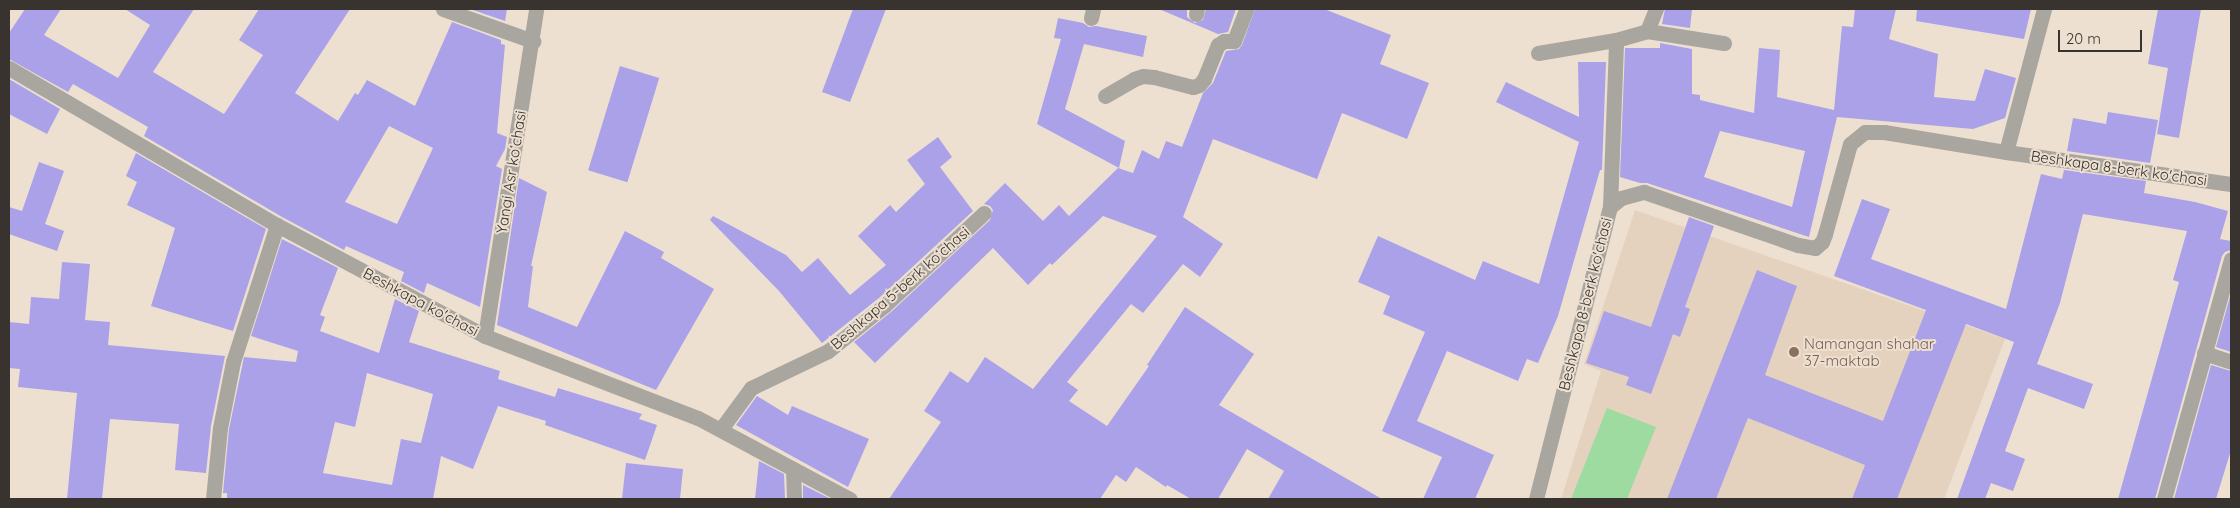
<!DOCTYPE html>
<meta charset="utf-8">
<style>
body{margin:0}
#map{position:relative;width:2240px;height:508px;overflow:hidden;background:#ede0d1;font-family:Quicksand,sans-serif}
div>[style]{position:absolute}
.built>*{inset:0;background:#e5d2be}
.green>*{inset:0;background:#9ddba1}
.building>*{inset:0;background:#aaa1e9;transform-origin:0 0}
.minor>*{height:15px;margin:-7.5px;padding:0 7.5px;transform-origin:7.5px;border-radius:7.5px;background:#a9a69f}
.dots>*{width:14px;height:14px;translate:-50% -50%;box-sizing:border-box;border:2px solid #ede0d1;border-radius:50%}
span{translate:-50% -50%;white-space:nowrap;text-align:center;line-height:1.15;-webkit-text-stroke:4px #ede0d1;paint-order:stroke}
.street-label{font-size:15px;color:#38332e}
.education-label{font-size:15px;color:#785e54}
.left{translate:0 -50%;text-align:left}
.frame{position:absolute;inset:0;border:10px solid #38332e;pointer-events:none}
.scale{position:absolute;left:2058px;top:30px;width:84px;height:22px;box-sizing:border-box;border:2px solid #38332e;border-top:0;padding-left:6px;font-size:15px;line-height:18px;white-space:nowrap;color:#38332e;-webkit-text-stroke:4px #ede0d1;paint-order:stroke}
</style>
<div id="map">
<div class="built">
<i style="clip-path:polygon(1635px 210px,2005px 339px,1944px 499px,1561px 499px,1601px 371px,1584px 364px)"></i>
</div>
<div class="green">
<i style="clip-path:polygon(1607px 408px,1656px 427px,1627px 499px,1571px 499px)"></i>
</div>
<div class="building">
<i style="clip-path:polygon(evenodd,25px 9px,61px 9px,44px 35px,118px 78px,150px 25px,125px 9px,194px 9px,153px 72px,224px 114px,263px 55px,239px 40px,259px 9px,350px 9px,295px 93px,338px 121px,355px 93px,358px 95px,367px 80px,415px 106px,452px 22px,501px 40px,501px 44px,505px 45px,497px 133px,507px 137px,505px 149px,496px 166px,502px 169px,480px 307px,427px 283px,424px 293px,401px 281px,404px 272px,346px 246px,344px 250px,282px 217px,144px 136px,148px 127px,73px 84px,68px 92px,9px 59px,9px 33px,25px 9px,389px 126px,433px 148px,397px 224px,345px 202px,389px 126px)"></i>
<i style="clip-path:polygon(470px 9px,507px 9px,505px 21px)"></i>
<i style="clip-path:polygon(853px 9px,886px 9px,850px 102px,822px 92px)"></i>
<i style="clip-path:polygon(1159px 9px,1187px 9px,1187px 17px,1195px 23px,1203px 20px,1206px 9px,1236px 9px,1228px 32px,1218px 34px)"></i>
<i style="clip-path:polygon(1255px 9px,1324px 9px,1391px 35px,1380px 64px,1429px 83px,1407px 139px,1342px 113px,1317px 179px,1213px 139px,1183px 217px,1223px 244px,1200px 277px,1183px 264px,1143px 313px,1131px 304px,1067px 382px,1078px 390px,1069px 401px,1107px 426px,1149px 366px,1147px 365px,1185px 307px,1254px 354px,1219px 405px,1382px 499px,1268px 499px,1284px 471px,1247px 449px,1218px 499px,1191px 499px,1167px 485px,1166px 487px,1136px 467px,1126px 482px,1116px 475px,1100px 499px,889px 499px,941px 422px,924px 411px,950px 371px,968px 383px,985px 357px,1033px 389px,1157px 236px,1103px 216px,1052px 265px,1050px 263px,1028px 285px,993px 248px,875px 363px,854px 342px,891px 312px,990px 220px,993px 210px,990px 206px,984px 204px,1005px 183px,1043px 221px,1059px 205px,1069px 216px,1118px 168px,1133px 173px,1142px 150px,1159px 159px,1166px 141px,1182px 147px,1203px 93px,1213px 83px,1226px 51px,1239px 49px,1242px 45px)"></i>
<i style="clip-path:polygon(1665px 9px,1692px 9px,1690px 28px,1662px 24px)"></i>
<i style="clip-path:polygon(evenodd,1855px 9px,1896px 9px,1889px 39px,1938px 54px,1934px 97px,1975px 101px,1985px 69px,2016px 78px,2005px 118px,1973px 129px,1837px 117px,1809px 237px,1647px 183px,1640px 183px,1620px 177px,1625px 48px,1660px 48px,1660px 43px,1692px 49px,1692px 94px,1700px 95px,1700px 100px,1754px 113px,1759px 48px,1780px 50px,1777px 97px,1834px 110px,1842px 26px,1853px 27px,1855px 9px,1720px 131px,1805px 151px,1792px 207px,1704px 177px,1720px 131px)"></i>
<i style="clip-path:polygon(1917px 9px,2031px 9px,2024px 39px,1916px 21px)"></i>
<i style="clip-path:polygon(2158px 9px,2201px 9px,2179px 138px,2157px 134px,2168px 68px,2148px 64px)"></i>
<i style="clip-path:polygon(1058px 18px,1083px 23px,1089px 27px,1096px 26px,1147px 36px,1143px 57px,1084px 44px,1065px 109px,1125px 141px,1119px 168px,1037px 124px,1061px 39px,1054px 38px)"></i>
<i style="clip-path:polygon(1578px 62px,1606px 62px,1602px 170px,1600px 170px,1558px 316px,1538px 363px,1527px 359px,1518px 381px,1447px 351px,1417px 421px,1494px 455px,1475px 499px,1423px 499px,1442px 457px,1382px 431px,1425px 332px,1383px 314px,1390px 296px,1358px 282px,1378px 236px,1475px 280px,1483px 261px,1539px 284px,1579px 142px,1496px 102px,1506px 82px,1579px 117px)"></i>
<i style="left:620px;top:66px;width:41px;height:109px;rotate:17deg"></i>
<i style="clip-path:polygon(9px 79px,60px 109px,47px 134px,9px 114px)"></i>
<i style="clip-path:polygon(2108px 112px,2158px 120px,2150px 163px,2067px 151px,2073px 118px,2106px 124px)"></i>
<i style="clip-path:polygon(938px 137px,952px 157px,940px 167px,973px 211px,879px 298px,822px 343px,779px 291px,710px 220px,713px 216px,786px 255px,802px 272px,818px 258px,850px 295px,886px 265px,858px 236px,890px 205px,896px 212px,925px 184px,907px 160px)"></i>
<i style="clip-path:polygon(136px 153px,266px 229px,233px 331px,151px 306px,175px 228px,127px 205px,137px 182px,126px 176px)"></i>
<i style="clip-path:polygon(39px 162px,64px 171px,45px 224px,64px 231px,57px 251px,9px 234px,9px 207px,22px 211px)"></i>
<i style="clip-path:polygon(2064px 170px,2146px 181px,2144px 193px,2195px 202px,2228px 211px,2220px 239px,2231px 241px,2231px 250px,2225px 252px,2222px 256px,2155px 499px,2118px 499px,2179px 282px,2173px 280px,2187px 231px,2083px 214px,2060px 303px,2037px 364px,2093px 384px,2084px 409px,2028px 388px,2005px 451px,2025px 459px,2013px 491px,1991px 483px,1985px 499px,1957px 499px,2014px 342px,1966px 324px,1897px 499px,1852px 499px,1865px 465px,1748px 418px,1716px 499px,1667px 499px,1757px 270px,1797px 286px,1765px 375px,1883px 421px,1926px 310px,1834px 276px,1862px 199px,1890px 209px,1871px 259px,2006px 309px,2041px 174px,2062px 179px)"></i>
<i style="clip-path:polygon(519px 178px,547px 192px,531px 266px,533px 266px,528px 307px,577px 327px,625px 231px,664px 252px,661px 258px,714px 289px,656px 390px,497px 325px)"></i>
<i style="clip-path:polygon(1689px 217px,1714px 226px,1685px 307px,1690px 309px,1680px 337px,1673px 334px,1651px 394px,1626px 385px,1629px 377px,1586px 363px,1604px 311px,1651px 327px)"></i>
<i style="clip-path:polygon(evenodd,282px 239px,338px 268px,320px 315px,325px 317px,320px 331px,379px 353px,395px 299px,419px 311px,409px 342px,500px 371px,498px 379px,555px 397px,558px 388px,642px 414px,639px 419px,657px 425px,645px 460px,545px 425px,546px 421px,498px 406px,473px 469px,441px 456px,433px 499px,227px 499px,227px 493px,223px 493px,229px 429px,244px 357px,296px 362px,298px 351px,251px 336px,282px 239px,367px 373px,433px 394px,421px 443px,401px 439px,392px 485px,323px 473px,335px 422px,355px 427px,367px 373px)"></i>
<i style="clip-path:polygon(62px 262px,90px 264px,85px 320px,110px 322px,108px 345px,225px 356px,211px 426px,206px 473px,175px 470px,179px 424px,110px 419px,102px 499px,67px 499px,77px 393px,18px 387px,20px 369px,9px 368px,9px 322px,29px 324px,31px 297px,59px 299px)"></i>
<i style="clip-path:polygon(2231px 293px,2231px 352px,2216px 347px)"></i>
<i style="clip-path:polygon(2211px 365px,2231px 371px,2231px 450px,2216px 499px,2174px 499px)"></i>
<i style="clip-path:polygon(757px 396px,788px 415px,792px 406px,869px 439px,848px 487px,736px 425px)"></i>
<i style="clip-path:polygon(759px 461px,784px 474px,785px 499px,755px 499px)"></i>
<i style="clip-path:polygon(626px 463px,683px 469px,680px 499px,622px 499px)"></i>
<i style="clip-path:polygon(803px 485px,831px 499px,803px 499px)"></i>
</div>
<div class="minor">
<i style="left:443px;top:9px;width:96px;rotate:19.6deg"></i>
<i style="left:2044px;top:9px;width:148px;rotate:104.9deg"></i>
<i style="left:2006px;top:152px;width:227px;rotate:8.1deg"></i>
<i style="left:1196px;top:14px;width:5px;rotate:-79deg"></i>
<i style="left:1091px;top:18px;width:9px;rotate:-77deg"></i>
<i style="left:1647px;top:31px;width:78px;rotate:8.9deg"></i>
<i style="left:1538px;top:53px;width:79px;rotate:-9.5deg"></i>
<i style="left:9px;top:68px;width:311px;rotate:30.4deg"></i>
<i style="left:277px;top:225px;width:236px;rotate:28.1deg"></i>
<i style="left:485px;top:336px;width:228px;rotate:21.1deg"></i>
<i style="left:698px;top:418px;width:172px;rotate:28.1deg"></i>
<i style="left:1105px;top:96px;width:34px;rotate:-30deg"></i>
<i style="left:1134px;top:79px;width:9px;rotate:-18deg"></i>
<i style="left:1143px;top:76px;width:11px;rotate:5deg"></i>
<i style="left:1154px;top:77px;width:40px;rotate:14.4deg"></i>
<i style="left:1193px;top:87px;width:6px;rotate:-18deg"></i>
<i style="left:1199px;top:85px;width:8px;rotate:-50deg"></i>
<i style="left:1204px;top:79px;width:37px;rotate:-68deg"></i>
<i style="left:1218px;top:45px;width:7px;rotate:-34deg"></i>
<i style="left:1224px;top:41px;width:10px"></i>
<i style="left:1234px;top:41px;width:34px;rotate:-69deg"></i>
<i style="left:1610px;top:207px;width:167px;rotate:-87.9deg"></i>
<i style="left:1616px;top:40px;width:32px;rotate:-16deg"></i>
<i style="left:1647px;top:31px;width:24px;rotate:-68deg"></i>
<i style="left:485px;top:336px;width:331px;rotate:-81.1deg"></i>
<i style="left:2204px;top:353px;width:28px;rotate:18deg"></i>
<i style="left:721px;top:429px;width:51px;rotate:-53.8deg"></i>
<i style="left:751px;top:388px;width:85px;rotate:-25.7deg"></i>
<i style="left:828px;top:351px;width:73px;rotate:-38.9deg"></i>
<i style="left:885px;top:305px;width:135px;rotate:-42.9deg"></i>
<i style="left:793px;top:469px;width:30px;rotate:88deg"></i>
<i style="left:213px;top:499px;width:71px;rotate:-84.4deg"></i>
<i style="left:220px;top:428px;width:67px;rotate:-78.9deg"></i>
<i style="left:233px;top:362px;width:144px;rotate:-72.2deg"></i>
<i style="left:1536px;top:499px;width:301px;rotate:-75.8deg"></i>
<i style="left:1610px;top:207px;width:14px;rotate:-39deg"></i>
<i style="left:1621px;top:198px;width:24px;rotate:-15deg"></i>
<i style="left:1644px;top:192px;width:163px;rotate:19deg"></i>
<i style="left:1798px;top:245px;width:17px;rotate:10deg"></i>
<i style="left:1815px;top:248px;width:9px;rotate:-41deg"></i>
<i style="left:1822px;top:242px;width:9px;rotate:-69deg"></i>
<i style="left:1825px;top:234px;width:93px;rotate:-74.5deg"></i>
<i style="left:1850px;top:144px;width:19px;rotate:-39deg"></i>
<i style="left:1865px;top:132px;width:19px"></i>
<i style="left:1884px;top:132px;width:124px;rotate:9.3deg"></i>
<i style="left:2164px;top:499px;width:249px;rotate:-74.4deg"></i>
</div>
<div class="dots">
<i style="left:1794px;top:352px;background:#8d6e63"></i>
</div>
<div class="street-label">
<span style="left:2119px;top:168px;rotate:8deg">Beshkapa 8-berk koʼchasi</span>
<span style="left:511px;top:172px;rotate:-81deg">Yangi Asr koʻchasi</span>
<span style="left:900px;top:288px;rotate:-41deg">Beshkapa 5-berk koʻchasi</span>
<span style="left:421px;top:302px;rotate:28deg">Beshkapa ko'chasi</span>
<span style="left:1585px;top:304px;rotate:-76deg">Beshkapa 8-berk koʼchasi</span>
</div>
<div class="education-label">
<span class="left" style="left:1804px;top:352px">Namangan shahar<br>37-maktab</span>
</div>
<div class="frame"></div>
<div class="scale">20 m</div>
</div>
